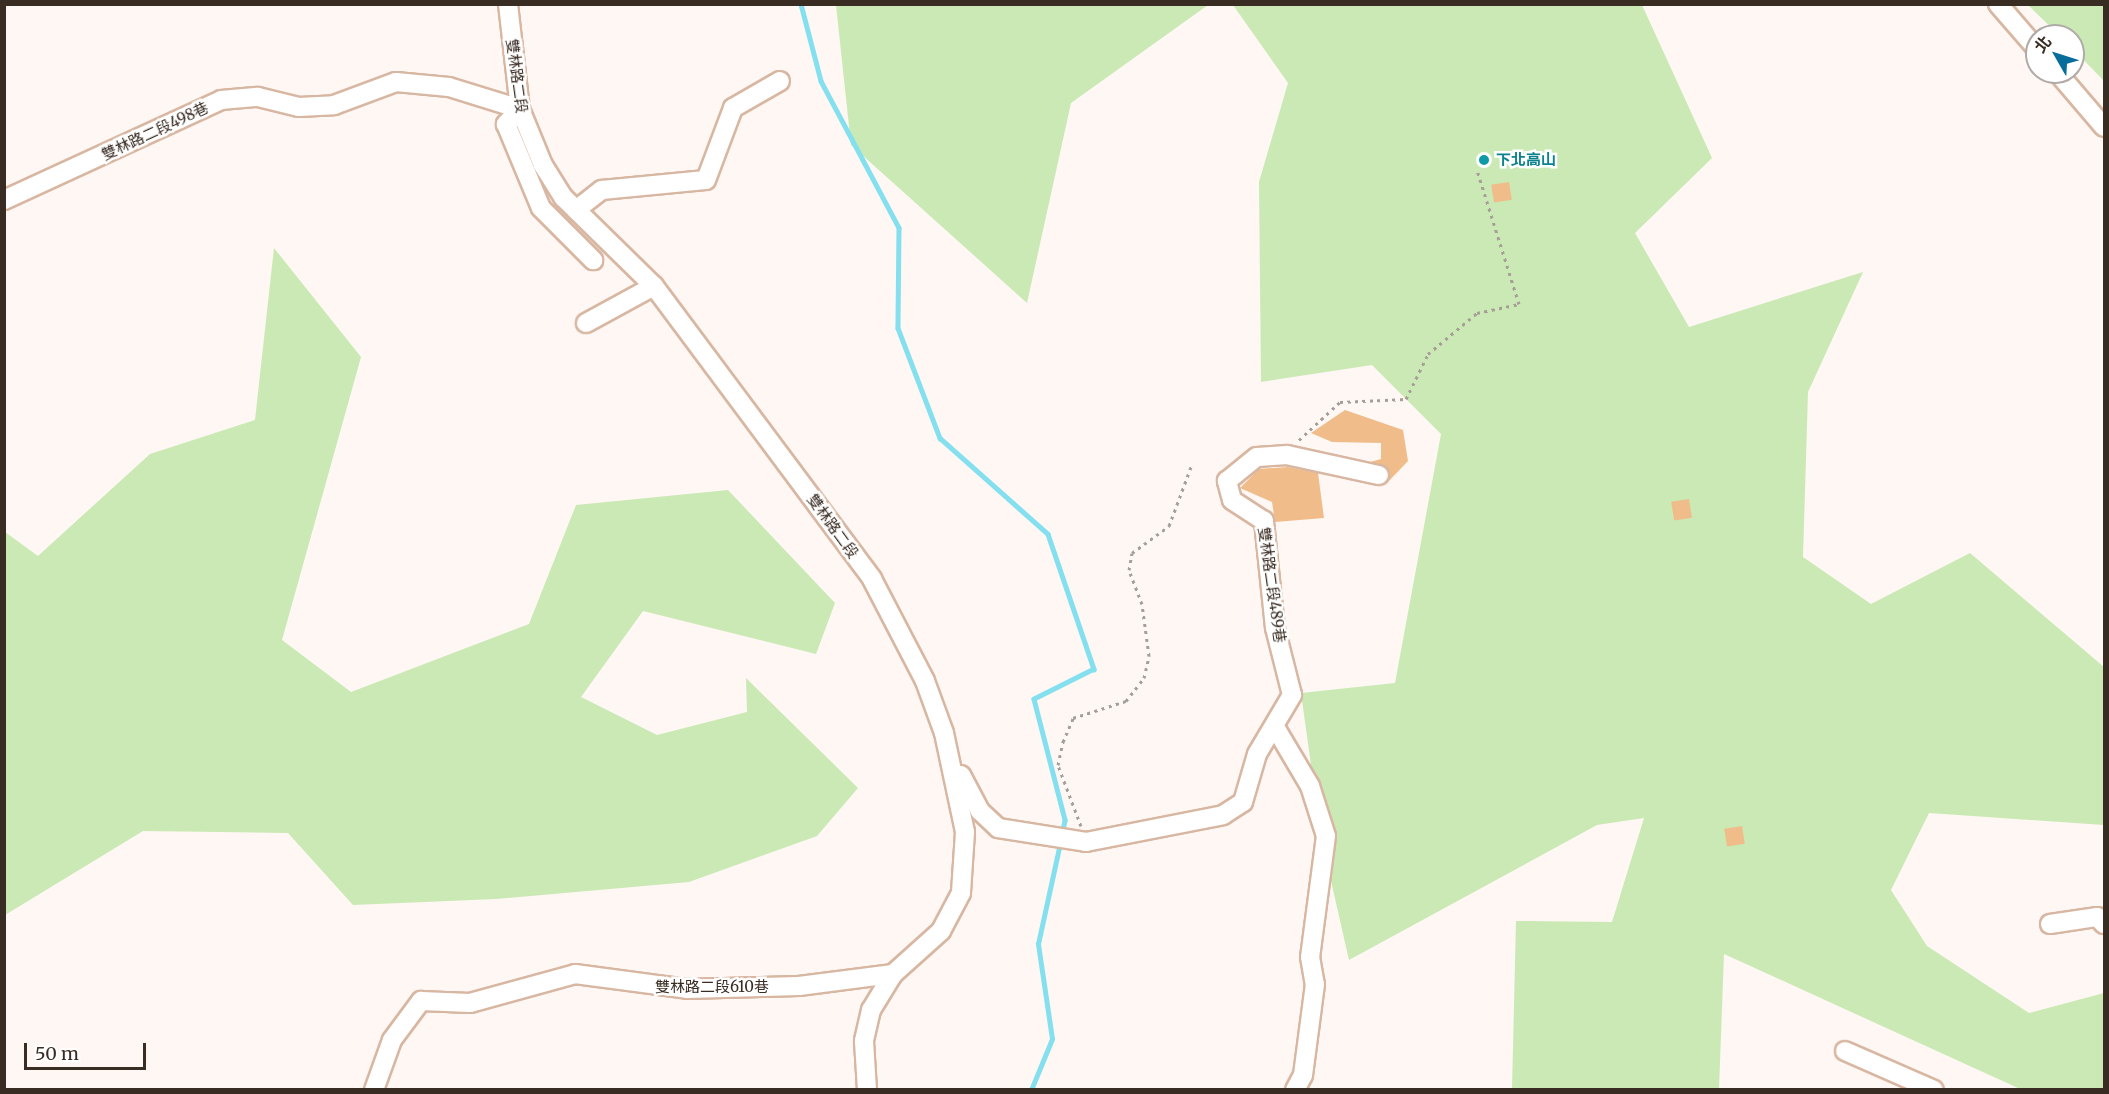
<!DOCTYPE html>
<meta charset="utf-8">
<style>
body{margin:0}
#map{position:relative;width:2109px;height:1094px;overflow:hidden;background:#fef7f3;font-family:Merriweather,"Noto Sans TC",serif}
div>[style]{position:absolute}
.green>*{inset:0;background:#cae9b4}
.stream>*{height:4.5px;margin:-2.25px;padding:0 2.25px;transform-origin:2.25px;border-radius:2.25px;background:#84dfee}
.building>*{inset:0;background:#f0bc8a;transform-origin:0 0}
.path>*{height:3px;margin-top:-1.5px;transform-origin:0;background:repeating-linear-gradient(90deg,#a89e98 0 3px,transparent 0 7.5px)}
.roads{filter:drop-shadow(2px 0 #d8b7a2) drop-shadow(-2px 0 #d8b7a2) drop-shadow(0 2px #d8b7a2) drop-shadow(0 -2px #d8b7a2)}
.minor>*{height:18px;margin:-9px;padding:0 9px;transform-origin:9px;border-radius:9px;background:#fff}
.dots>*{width:16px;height:16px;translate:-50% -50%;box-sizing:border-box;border:3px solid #fff;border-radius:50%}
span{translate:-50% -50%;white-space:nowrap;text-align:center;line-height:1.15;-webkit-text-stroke:5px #fff;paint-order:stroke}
.street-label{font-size:15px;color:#392c23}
.culture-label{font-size:15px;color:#0d838f;font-weight:700}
.left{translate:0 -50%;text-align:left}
.frame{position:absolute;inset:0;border:6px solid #392c23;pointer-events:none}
.north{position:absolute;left:2025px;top:24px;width:60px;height:60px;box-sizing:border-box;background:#fff;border:2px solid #b0aba7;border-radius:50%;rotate:309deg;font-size:16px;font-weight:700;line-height:24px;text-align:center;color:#392c23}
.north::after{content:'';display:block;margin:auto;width:21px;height:27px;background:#076e9b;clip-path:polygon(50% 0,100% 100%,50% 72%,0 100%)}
.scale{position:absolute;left:24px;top:1043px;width:122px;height:27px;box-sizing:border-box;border:3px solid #392c23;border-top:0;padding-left:8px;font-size:18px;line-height:21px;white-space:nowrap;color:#392c23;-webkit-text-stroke:4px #fff;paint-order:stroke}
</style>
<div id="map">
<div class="green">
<i style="clip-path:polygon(836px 5px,836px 4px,1208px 5px,1071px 103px,1027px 303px,851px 145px)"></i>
<i style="clip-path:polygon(1233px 5px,1642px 5px,1712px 158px,1635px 233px,1689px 327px,1863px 272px,1808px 392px,1803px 557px,1871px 604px,1970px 553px,2104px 667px,2104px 825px,1929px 813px,1891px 890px,1927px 946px,2029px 1013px,2104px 993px,2104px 1089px,2018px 1088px,1724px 954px,1719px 1089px,1512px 1089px,1516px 921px,1612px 922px,1644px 818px,1597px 825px,1349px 960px,1321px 837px,1301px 693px,1395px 683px,1441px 434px,1372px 365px,1261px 382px,1259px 182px,1288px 83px)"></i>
<i style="clip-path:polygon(2028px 5px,2104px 5px,2104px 81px,2073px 49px,2073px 36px,2060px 36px)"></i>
<i style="clip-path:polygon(274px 248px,361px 357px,282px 640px,351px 692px,529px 624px,576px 505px,728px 490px,835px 603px,816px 654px,643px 611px,581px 697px,657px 735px,747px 712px,746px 678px,858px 788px,817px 836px,689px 882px,496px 899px,353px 905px,288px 833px,143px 831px,5px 915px,5px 532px,38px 556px,150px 454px,255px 420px)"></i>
</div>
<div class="stream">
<i style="left:801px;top:4px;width:80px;rotate:75.4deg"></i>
<i style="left:821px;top:81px;width:166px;rotate:62deg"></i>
<i style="left:899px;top:228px;width:100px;rotate:90.6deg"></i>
<i style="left:898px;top:328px;width:118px;rotate:69.1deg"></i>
<i style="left:940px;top:438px;width:144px;rotate:41.6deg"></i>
<i style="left:1048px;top:534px;width:143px;rotate:71.2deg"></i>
<i style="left:1094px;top:669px;width:67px;rotate:153.4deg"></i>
<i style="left:1034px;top:699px;width:125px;rotate:75.6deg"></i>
<i style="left:1065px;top:820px;width:15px;rotate:101deg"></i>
<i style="left:1031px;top:1090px;width:55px;rotate:-67.6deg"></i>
<i style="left:1052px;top:1039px;width:96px;rotate:-98.4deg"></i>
<i style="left:1038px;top:944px;width:103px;rotate:-77.7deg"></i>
</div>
<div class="building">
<i style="left:1509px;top:182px;width:18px;height:18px;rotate:81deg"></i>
<i style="clip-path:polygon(1345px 410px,1403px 430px,1408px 461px,1387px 483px,1387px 467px,1370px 462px,1381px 459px,1381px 443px,1332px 442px,1311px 433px)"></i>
<i style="clip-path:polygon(1288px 467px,1318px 473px,1324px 518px,1275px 522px,1272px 502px,1240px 488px,1259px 469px)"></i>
<i style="left:1689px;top:499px;width:19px;height:18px;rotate:81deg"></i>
<i style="left:1742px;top:826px;width:18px;height:18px;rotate:81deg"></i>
</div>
<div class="path">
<i style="left:1299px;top:440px;width:56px;rotate:-42.8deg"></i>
<i style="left:1340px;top:402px;width:66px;rotate:-2.6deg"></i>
<i style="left:1406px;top:399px;width:50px;rotate:-63.9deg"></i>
<i style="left:1428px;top:354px;width:64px;rotate:-39.9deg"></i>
<i style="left:1477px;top:313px;width:43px;rotate:-12.1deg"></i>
<i style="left:1519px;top:304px;width:140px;rotate:-107.4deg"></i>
<i style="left:1081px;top:826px;width:65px;rotate:-110.7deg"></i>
<i style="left:1058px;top:765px;width:24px;rotate:-78deg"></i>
<i style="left:1063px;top:742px;width:26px;rotate:-67deg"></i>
<i style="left:1073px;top:718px;width:56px;rotate:-17.8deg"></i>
<i style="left:1126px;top:701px;width:29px;rotate:-52deg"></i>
<i style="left:1144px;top:678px;width:23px;rotate:-77deg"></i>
<i style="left:1149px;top:656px;width:52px;rotate:-97.7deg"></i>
<i style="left:1142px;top:604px;width:36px;rotate:-111deg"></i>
<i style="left:1129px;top:570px;width:17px;rotate:-80deg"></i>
<i style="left:1132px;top:553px;width:46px;rotate:-36.1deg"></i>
<i style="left:1169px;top:526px;width:66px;rotate:-69.6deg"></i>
</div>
<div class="roads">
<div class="minor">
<i style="left:508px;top:4px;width:106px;rotate:83.5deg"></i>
<i style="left:520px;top:109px;width:61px;rotate:67.7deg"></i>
<i style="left:543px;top:165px;width:39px;rotate:58deg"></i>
<i style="left:564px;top:198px;width:126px;rotate:44.4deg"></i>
<i style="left:654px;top:286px;width:365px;rotate:53.3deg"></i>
<i style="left:872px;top:579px;width:115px;rotate:62.5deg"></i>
<i style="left:925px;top:681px;width:55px;rotate:69.9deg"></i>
<i style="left:944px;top:733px;width:101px;rotate:78deg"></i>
<i style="left:965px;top:832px;width:61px;rotate:93.8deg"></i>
<i style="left:961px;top:893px;width:43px;rotate:117.8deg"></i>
<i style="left:941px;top:931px;width:64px;rotate:138.1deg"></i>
<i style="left:893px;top:974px;width:42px;rotate:121.4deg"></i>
<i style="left:871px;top:1010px;width:32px;rotate:103deg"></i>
<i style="left:864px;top:1041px;width:49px;rotate:86.5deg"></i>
<i style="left:1998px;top:4px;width:60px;rotate:49.1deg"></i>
<i style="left:2057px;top:72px;width:72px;rotate:49.5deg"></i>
<i style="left:520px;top:109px;width:21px;rotate:133deg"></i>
<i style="left:506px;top:124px;width:91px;rotate:67.4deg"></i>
<i style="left:541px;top:208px;width:74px;rotate:45deg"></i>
<i style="left:4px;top:200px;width:239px;rotate:-24.7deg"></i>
<i style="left:221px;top:100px;width:37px;rotate:-5deg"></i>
<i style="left:258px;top:97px;width:42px;rotate:13.7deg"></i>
<i style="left:299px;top:107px;width:35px;rotate:-3deg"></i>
<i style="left:334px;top:105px;width:66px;rotate:-20.4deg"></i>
<i style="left:396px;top:82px;width:53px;rotate:5.4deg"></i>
<i style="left:449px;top:87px;width:74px;rotate:17.2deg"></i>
<i style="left:576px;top:210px;width:33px;rotate:-38deg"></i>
<i style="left:602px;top:190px;width:104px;rotate:-5.5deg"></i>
<i style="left:706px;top:180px;width:77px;rotate:-69.4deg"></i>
<i style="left:733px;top:108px;width:54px;rotate:-29.9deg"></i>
<i style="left:586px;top:323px;width:77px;rotate:-28.6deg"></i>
<i style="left:1275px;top:727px;width:69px;rotate:59.3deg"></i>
<i style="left:1310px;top:786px;width:52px;rotate:72.3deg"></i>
<i style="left:1326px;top:836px;width:122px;rotate:97.5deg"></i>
<i style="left:1310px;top:957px;width:27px;rotate:80deg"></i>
<i style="left:1315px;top:984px;width:92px;rotate:97.5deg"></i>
<i style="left:1303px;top:1075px;width:17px;rotate:118deg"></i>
<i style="left:961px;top:775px;width:41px;rotate:62.2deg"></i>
<i style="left:980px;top:811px;width:25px;rotate:43deg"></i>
<i style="left:998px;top:828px;width:89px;rotate:9deg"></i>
<i style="left:1086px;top:842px;width:140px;rotate:-11.1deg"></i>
<i style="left:1223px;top:815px;width:24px;rotate:-33deg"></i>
<i style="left:1243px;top:802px;width:50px;rotate:-73.7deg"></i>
<i style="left:1257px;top:754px;width:69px;rotate:-59.3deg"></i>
<i style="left:1292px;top:695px;width:69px;rotate:-104.2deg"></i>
<i style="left:1275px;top:628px;width:108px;rotate:-95.9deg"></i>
<i style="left:1264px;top:521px;width:38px;rotate:-147deg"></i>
<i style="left:1232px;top:500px;width:20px;rotate:-105deg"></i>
<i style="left:1227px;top:481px;width:38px;rotate:-39deg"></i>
<i style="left:1257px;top:457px;width:30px;rotate:-4deg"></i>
<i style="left:1287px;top:455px;width:94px;rotate:12.3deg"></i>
<i style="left:2050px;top:924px;width:48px;rotate:-8.5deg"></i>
<i style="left:2097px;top:917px;width:10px;rotate:45deg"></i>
<i style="left:1845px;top:1051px;width:97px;rotate:23.7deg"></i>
<i style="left:374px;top:1090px;width:53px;rotate:-70.2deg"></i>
<i style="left:392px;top:1040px;width:49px;rotate:-53.4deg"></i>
<i style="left:421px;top:1001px;width:49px;rotate:2.3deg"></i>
<i style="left:470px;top:1003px;width:109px;rotate:-15.4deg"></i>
<i style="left:575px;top:974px;width:113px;rotate:7.6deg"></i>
<i style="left:687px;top:989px;width:112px;rotate:-1.5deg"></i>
<i style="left:799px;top:986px;width:95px;rotate:-7.3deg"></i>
</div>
</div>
<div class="dots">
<i style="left:1484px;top:160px;background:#0f9aa8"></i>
</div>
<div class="street-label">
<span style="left:517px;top:76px;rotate:82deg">雙林路二段</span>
<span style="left:155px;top:131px;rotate:-25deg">雙林路二段498巷</span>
<span style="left:833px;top:526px;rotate:54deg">雙林路二段</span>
<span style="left:1272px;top:585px;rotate:82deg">雙林路二段489巷</span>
<span style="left:712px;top:987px">雙林路二段610巷</span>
</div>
<div class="culture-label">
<span class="left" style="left:1496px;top:160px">下北高山</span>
</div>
<div class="frame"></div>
<div class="north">北</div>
<div class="scale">50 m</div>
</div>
